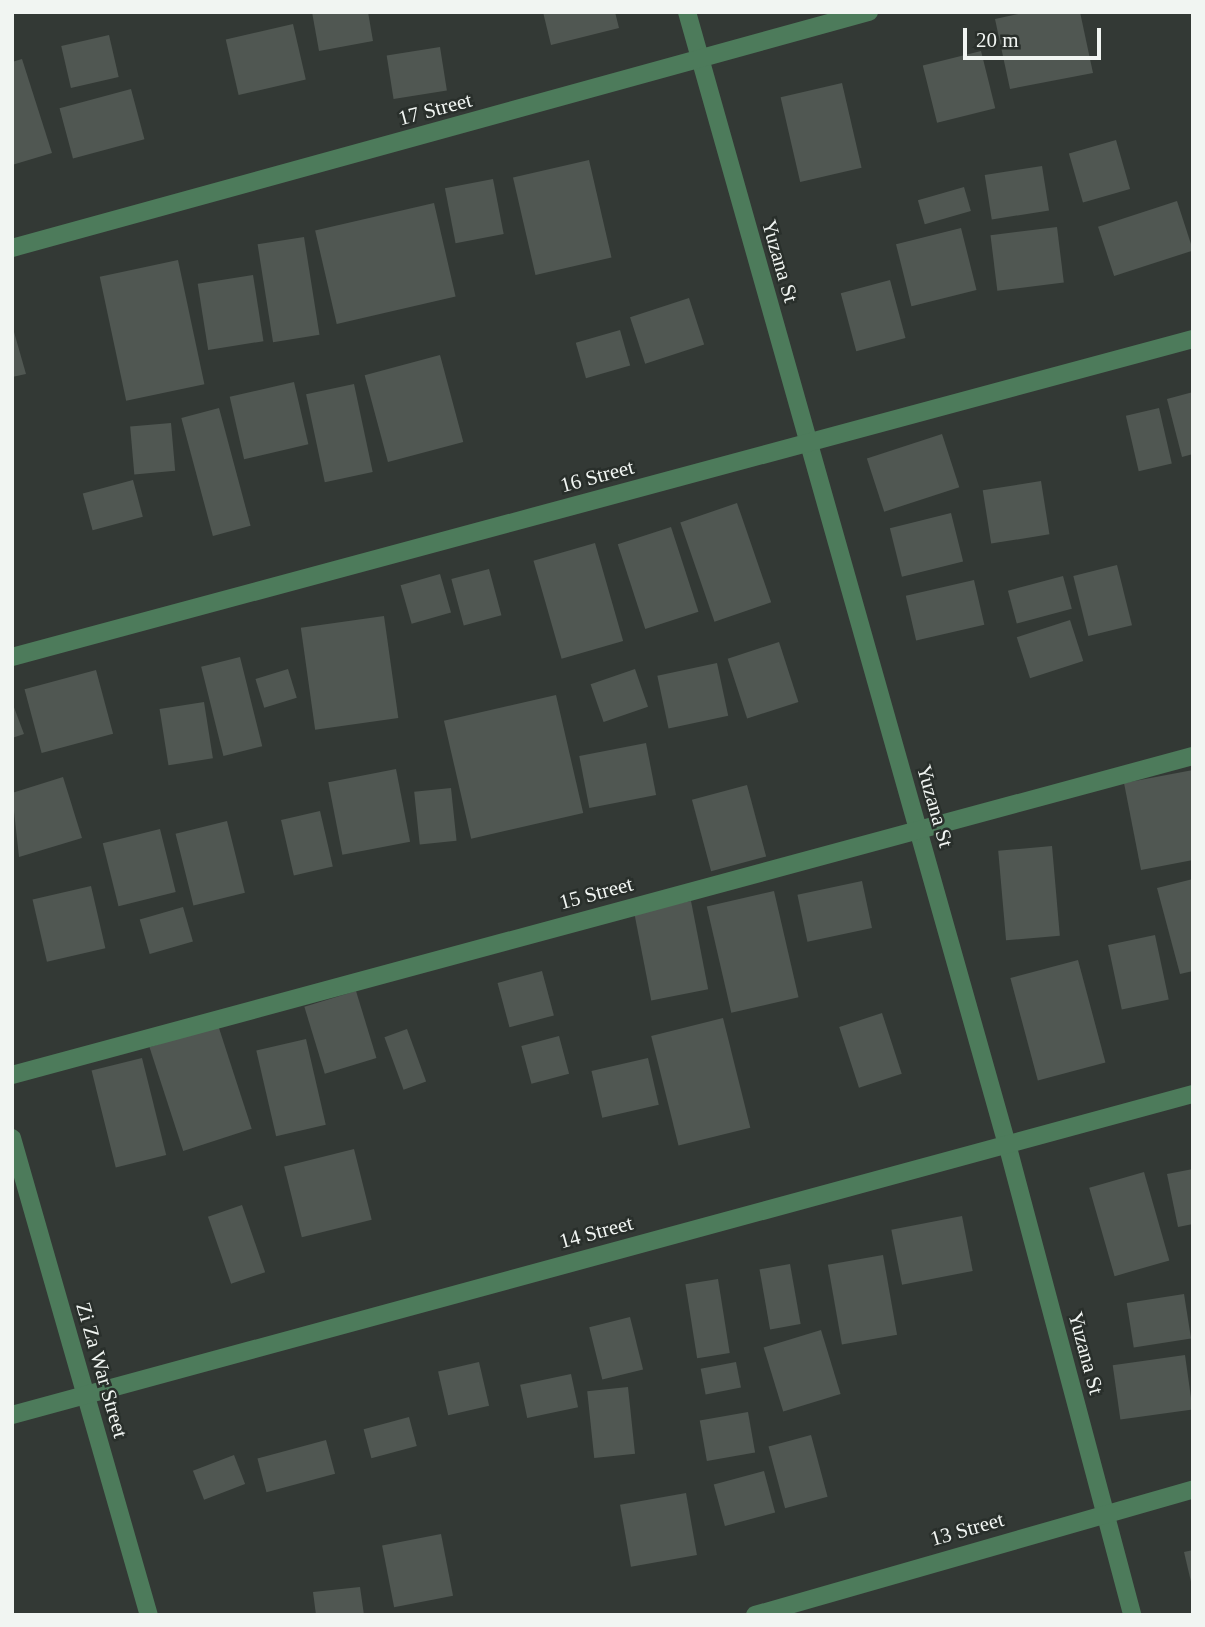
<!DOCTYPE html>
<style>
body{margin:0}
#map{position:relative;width:1205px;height:1627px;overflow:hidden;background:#333935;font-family:Georgia,serif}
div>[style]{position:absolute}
.building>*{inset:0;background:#505752;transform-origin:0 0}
.street>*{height:18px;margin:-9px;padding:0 9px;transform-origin:9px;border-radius:9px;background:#4d7b5b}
span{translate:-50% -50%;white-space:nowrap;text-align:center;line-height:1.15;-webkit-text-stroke:5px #292f2b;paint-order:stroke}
.street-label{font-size:21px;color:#f1f5f2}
.frame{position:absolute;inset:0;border:14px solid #f1f5f2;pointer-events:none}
.scale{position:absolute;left:963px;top:28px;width:138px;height:32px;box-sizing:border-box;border:4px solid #f1f5f2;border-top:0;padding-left:9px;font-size:21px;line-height:24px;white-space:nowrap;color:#f1f5f2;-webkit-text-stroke:5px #292f2b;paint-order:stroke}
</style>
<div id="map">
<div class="building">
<i style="clip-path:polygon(312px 12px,368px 12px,373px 41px,319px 51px)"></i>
<i style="clip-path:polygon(543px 12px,615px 12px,619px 28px,551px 45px)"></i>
<i style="clip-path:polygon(1027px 12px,1080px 12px,1093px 73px,1010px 89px,995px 19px)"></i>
<i style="left:293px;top:24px;width:57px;height:69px;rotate:77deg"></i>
<i style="left:109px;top:35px;width:43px;height:49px;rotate:77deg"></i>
<i style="left:440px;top:47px;width:44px;height:54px;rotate:81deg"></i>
<i style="left:981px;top:51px;width:59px;height:60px;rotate:76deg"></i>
<i style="clip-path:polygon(22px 59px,52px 153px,12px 165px,12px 62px)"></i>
<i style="left:842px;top:83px;width:87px;height:63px;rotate:77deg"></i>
<i style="left:131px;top:89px;width:52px;height:74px;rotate:75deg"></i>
<i style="left:1116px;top:140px;width:51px;height:49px;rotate:74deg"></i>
<i style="left:589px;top:160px;width:100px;height:78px;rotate:77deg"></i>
<i style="left:1042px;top:166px;width:45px;height:58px;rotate:81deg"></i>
<i style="left:493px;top:179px;width:56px;height:49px;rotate:79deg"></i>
<i style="left:964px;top:187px;width:25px;height:48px;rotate:74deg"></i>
<i style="left:1177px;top:201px;width:52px;height:83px;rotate:72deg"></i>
<i style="left:434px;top:203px;width:96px;height:122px;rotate:77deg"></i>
<i style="left:1057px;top:227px;width:56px;height:67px;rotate:83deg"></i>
<i style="left:961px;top:228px;width:64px;height:67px;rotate:76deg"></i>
<i style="left:304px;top:237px;width:99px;height:47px;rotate:81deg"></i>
<i style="left:178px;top:260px;width:127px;height:80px;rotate:78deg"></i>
<i style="left:253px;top:275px;width:67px;height:56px;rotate:81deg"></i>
<i style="left:890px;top:280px;width:60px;height:51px;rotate:75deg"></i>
<i style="left:689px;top:298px;width:49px;height:62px;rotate:72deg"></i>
<i style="clip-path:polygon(12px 325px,26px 374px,12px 377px)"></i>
<i style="left:620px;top:330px;width:37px;height:46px;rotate:74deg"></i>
<i style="left:440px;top:355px;width:90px;height:78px;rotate:75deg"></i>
<i style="left:294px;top:382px;width:64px;height:66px;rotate:77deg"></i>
<i style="left:354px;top:384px;width:90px;height:49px;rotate:78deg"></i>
<i style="clip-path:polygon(1193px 392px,1193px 454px,1182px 457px,1167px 399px)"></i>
<i style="left:219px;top:408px;width:122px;height:39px;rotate:75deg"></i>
<i style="left:1159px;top:408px;width:57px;height:34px;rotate:77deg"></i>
<i style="left:171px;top:423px;width:48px;height:41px;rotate:85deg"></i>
<i style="left:942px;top:434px;width:56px;height:79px;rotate:72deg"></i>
<i style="left:133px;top:480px;width:38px;height:52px;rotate:75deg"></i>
<i style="left:1041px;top:481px;width:54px;height:59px;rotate:81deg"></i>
<i style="left:737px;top:503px;width:105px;height:60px;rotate:71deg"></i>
<i style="left:951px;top:513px;width:50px;height:63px;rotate:76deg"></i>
<i style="left:671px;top:527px;width:89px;height:56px;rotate:72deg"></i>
<i style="left:595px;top:543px;width:102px;height:64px;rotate:74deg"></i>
<i style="left:1117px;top:565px;width:62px;height:45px;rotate:76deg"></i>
<i style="left:489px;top:569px;width:48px;height:39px;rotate:75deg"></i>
<i style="left:440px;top:574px;width:40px;height:41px;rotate:74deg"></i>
<i style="left:1063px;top:576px;width:34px;height:57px;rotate:75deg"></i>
<i style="left:974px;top:580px;width:46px;height:70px;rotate:77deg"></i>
<i style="left:384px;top:616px;width:103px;height:84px;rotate:82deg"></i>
<i style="left:1070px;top:620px;width:43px;height:56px;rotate:72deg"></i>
<i style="left:779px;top:642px;width:63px;height:54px;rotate:72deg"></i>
<i style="left:240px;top:657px;width:92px;height:40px;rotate:76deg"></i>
<i style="left:717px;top:663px;width:54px;height:61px;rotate:78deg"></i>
<i style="left:288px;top:669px;width:30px;height:34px;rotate:73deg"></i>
<i style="left:635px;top:669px;width:40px;height:47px;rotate:71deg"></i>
<i style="left:96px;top:670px;width:66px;height:74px;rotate:75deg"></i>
<i style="left:556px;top:695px;width:121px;height:115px;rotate:77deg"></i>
<i style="clip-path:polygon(12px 702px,24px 734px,12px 738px)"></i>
<i style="left:204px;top:702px;width:57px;height:45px;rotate:81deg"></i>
<i style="left:646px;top:743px;width:53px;height:68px;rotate:79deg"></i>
<i style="left:396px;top:769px;width:74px;height:69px;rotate:79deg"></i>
<i style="clip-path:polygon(1193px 770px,1193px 860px,1141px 870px,1124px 783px)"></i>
<i style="clip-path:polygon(63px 777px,82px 838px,19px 857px,12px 793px)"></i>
<i style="left:747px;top:785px;width:74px;height:57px;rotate:75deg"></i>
<i style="left:451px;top:788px;width:53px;height:37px;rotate:84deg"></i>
<i style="left:320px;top:811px;width:57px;height:40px;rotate:77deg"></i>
<i style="left:227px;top:821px;width:74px;height:53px;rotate:76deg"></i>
<i style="left:160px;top:829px;width:65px;height:59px;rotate:76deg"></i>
<i style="left:1052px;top:846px;width:90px;height:54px;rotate:85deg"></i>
<i style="clip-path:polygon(1193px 879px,1193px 971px,1180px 974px,1157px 888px)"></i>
<i style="left:862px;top:881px;width:48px;height:66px;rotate:78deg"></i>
<i style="left:91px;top:886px;width:64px;height:60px;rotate:77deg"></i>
<i style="left:774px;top:891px;width:109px;height:69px;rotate:77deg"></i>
<i style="left:691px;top:901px;width:90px;height:58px;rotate:79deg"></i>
<i style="left:183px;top:907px;width:36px;height:45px;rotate:74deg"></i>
<i style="left:1155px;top:935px;width:66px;height:48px;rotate:78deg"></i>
<i style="left:1078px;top:960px;width:106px;height:70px;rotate:75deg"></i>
<i style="left:542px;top:971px;width:46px;height:46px;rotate:75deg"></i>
<i style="left:356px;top:991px;width:70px;height:54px;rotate:73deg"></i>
<i style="left:882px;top:1013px;width:64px;height:45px;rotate:72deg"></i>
<i style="left:723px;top:1018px;width:113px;height:74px;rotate:76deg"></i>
<i style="left:218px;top:1025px;width:109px;height:72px;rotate:72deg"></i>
<i style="left:407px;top:1029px;width:56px;height:24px;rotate:70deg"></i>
<i style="left:559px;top:1036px;width:39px;height:39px;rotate:75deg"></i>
<i style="left:306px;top:1039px;width:88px;height:51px;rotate:77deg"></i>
<i style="left:142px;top:1058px;width:100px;height:52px;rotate:76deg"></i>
<i style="left:648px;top:1058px;width:48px;height:58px;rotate:77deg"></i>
<i style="left:354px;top:1149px;width:73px;height:72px;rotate:76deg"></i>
<i style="clip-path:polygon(1193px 1169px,1193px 1224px,1178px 1227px,1167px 1174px)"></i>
<i style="left:1144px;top:1172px;width:92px;height:57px;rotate:74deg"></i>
<i style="left:242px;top:1205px;width:71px;height:36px;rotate:71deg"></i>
<i style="left:962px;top:1216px;width:56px;height:72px;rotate:79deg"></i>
<i style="left:883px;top:1255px;width:81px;height:56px;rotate:80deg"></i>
<i style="left:790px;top:1264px;width:61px;height:31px;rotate:80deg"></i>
<i style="left:718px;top:1279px;width:75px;height:33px;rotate:81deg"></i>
<i style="left:1184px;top:1294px;width:45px;height:58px;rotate:81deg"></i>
<i style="left:630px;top:1317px;width:54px;height:42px;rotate:76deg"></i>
<i style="left:821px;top:1330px;width:67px;height:60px;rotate:73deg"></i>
<i style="left:1185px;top:1355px;width:55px;height:73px;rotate:82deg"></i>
<i style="left:479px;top:1362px;width:45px;height:42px;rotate:77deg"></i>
<i style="left:736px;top:1362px;width:26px;height:36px;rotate:79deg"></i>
<i style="left:571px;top:1374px;width:34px;height:52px;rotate:78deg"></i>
<i style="left:628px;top:1387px;width:67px;height:41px;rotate:84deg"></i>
<i style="left:748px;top:1412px;width:41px;height:49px;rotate:80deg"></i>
<i style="left:409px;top:1417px;width:30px;height:47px;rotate:75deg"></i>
<i style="left:811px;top:1435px;width:64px;height:44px;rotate:75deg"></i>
<i style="left:326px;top:1440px;width:35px;height:71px;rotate:75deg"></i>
<i style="left:234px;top:1455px;width:31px;height:44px;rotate:69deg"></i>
<i style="left:764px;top:1471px;width:43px;height:52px;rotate:75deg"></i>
<i style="left:686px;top:1493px;width:63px;height:67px;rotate:80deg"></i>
<i style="left:441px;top:1534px;width:63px;height:60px;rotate:79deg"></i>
<i style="clip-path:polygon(1193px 1550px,1193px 1585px,1192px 1586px,1184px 1552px)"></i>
<i style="clip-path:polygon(360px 1587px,364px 1615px,316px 1615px,313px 1592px)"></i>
</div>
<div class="street">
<i style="left:687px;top:12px;width:1176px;rotate:74.22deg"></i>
<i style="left:1007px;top:1144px;width:487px;rotate:75.1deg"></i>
<i style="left:12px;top:248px;width:889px;rotate:-15.4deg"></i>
<i style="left:12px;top:657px;width:1223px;rotate:-15.07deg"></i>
<i style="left:12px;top:1075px;width:1223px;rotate:-15.12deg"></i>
<i style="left:12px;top:1138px;width:496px;rotate:74deg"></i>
<i style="left:12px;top:1415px;width:1224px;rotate:-15.21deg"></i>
<i style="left:755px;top:1615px;width:456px;rotate:-16deg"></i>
</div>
<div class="street-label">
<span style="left:435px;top:109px;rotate:-15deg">17 Street</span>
<span style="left:780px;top:261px;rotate:74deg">Yuzana St</span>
<span style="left:597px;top:476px;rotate:-15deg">16 Street</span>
<span style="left:935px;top:806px;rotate:74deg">Yuzana St</span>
<span style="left:596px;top:893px;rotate:-15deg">15 Street</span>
<span style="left:596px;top:1232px;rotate:-15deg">14 Street</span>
<span style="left:1086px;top:1353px;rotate:75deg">Yuzana St</span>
<span style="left:102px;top:1370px;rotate:74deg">Zi Za War Street</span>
<span style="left:967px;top:1529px;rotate:-16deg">13 Street</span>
</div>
<div class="frame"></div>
<div class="scale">20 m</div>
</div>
